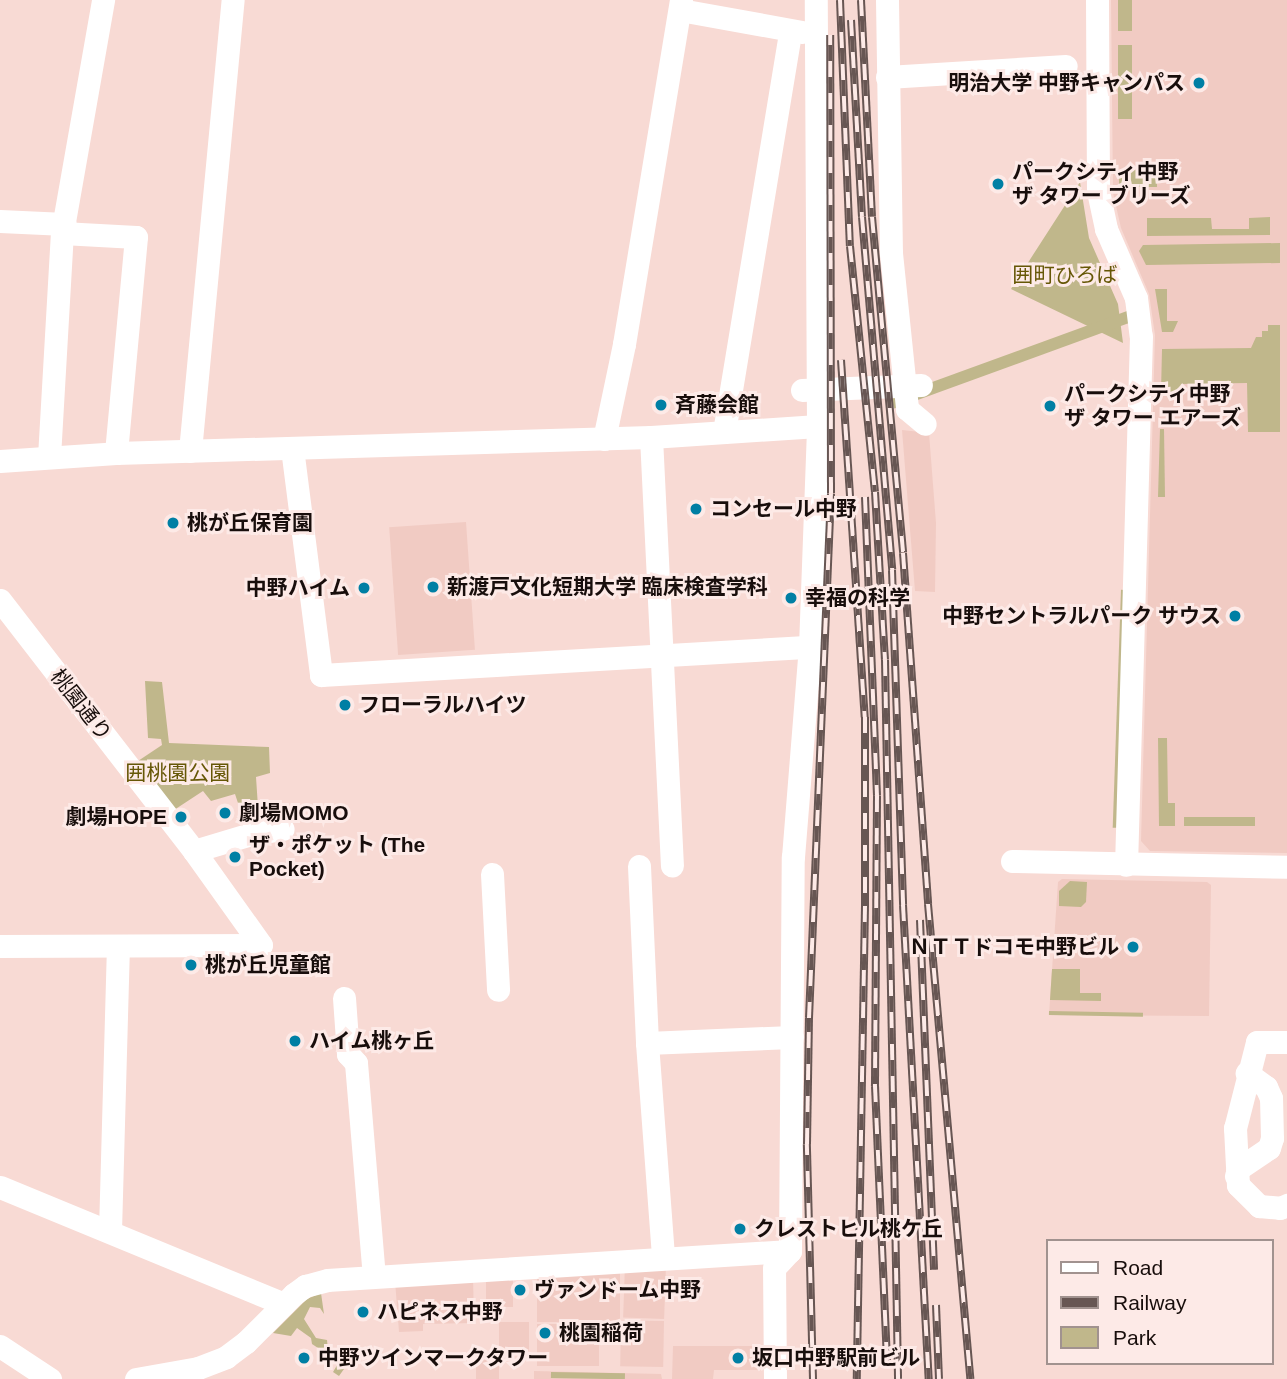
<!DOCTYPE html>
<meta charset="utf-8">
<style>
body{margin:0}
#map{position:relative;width:1287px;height:1379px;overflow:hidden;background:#f8dad4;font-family:Helvetica,"Noto Sans JP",sans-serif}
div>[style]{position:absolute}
.built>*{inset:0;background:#f1cbc3;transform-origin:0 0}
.green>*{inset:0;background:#c0b78b;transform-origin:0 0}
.minor>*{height:23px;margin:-11.5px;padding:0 11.5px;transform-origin:11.5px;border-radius:11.5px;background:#fff}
.rail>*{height:8px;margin-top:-4px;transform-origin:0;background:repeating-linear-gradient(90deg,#fdeae7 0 16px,#675653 0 32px);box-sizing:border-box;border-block:2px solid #675653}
.dots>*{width:19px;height:19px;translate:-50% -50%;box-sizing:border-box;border:4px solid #fdeae7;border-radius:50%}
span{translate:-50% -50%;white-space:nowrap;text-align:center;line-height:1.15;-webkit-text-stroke:6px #fdeae7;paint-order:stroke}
.poi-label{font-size:21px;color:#180e0c;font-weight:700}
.right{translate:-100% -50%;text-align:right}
.left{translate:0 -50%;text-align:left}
.park-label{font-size:21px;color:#665706}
.street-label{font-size:21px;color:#180e0c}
.legend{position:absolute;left:1046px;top:1239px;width:228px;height:126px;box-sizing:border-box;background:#fdeae7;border:2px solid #a1928f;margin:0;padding:9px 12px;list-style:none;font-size:21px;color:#180e0c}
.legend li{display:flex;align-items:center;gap:14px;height:35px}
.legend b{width:35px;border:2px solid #a1928f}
</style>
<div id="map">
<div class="built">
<i style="clip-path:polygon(1111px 0,1287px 0,1287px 853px,1150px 851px,1141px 841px,1155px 335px,1149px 294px,1121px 228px,1113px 193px)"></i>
<i style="clip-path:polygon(902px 430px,929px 433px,936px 523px,935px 592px,915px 591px)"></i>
<i style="left:466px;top:522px;width:128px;height:77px;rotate:86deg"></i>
<i style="clip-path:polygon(1062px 879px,1207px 882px,1211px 885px,1209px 1016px,1049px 1015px,1058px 882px)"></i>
<i style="left:666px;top:1265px;width:54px;height:41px;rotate:92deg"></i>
<i style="left:620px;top:1267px;width:55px;height:83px;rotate:90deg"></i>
<i style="left:513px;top:1273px;width:34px;height:27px;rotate:90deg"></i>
<i style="clip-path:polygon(473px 1275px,474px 1323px,423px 1324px,423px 1331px,399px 1332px,395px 1281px)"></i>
<i style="left:664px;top:1321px;width:46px;height:43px;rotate:91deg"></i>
<i style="left:499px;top:1322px;width:30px;height:29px"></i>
<i style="left:599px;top:1324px;width:42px;height:62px;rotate:90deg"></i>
<i style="clip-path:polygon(673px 1346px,764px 1346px,764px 1370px,714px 1370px,713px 1379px,672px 1379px)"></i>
<i style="left:476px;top:1360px;width:23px;height:19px"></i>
<i style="clip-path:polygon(534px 1371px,661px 1374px,662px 1379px,534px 1379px)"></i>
</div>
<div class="green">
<i style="left:1118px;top:0;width:14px;height:31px"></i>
<i style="left:1118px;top:45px;width:14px;height:74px"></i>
<i style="left:1119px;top:170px;width:38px;height:17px"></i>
<i style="clip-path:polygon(1080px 182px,1089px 238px,1118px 304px,1123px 343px,1011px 289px)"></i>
<i style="clip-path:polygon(1270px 217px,1270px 235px,1147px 236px,1147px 218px,1211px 218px,1212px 229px,1249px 229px,1249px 218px)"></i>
<i style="clip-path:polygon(1280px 243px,1280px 263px,1146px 265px,1139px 251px,1143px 245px)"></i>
<i style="clip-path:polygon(1155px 289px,1167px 289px,1167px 321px,1178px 321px,1173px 332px,1162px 332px)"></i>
<i style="left:1127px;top:311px;width:12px;height:252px;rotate:70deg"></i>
<i style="clip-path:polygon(1268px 325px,1280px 325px,1280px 432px,1248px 432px,1247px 383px,1181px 384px,1180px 392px,1161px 392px,1162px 349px,1251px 348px,1256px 337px,1262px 337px,1262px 331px,1268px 331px)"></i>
<i style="clip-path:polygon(1160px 429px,1164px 429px,1165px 497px,1158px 497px)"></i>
<i style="left:1125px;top:590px;width:238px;height:4px;rotate:92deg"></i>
<i style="clip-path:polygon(145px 681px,162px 682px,169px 743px,269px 747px,270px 773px,256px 777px,258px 807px,240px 809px,235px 794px,211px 801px,203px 791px,171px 812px,135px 763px,162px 745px,161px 739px,148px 738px)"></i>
<i style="clip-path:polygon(1158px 738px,1167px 738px,1168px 803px,1175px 803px,1175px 826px,1159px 826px)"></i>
<i style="left:1184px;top:817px;width:71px;height:9px"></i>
<i style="clip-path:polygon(1070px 881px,1087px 882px,1086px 902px,1081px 907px,1059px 906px,1059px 891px)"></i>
<i style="clip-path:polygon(1052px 969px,1080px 969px,1080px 993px,1101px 993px,1101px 1001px,1050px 1000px)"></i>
<i style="left:1049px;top:1011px;width:94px;height:4px;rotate:1deg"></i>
<i style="clip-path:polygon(321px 1293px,324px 1314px,320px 1308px,310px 1307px,304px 1319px,316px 1338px,327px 1340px,328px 1350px,341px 1351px,344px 1369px,339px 1376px,333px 1372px,339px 1362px,312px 1344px,311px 1338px,297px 1328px,291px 1336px,273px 1333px,307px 1299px)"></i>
<i style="left:551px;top:1372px;width:74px;height:6px;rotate:1deg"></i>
</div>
<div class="minor">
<i style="left:887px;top:0;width:253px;rotate:89.1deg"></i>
<i style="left:891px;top:253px;width:157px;rotate:84.1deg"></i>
<i style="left:907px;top:409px;width:23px;rotate:40deg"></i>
<i style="left:1097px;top:0;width:191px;rotate:89.7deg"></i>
<i style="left:1098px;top:191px;width:39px;rotate:78deg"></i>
<i style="left:1106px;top:229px;width:75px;rotate:66.5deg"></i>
<i style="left:1136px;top:298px;width:38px;rotate:83deg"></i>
<i style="left:1141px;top:336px;width:529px;rotate:91.62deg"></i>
<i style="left:680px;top:10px;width:124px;rotate:10.2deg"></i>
<i style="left:887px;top:77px;width:179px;rotate:-3.5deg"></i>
<i style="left:0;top:221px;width:65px;rotate:2.6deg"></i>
<i style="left:62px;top:233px;width:74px;rotate:3.1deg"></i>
<i style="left:136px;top:237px;width:217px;rotate:95.3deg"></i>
<i style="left:802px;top:390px;width:119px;rotate:-2.4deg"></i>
<i style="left:724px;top:432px;width:405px;rotate:-80.6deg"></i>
<i style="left:651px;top:437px;width:429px;rotate:87.2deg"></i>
<i style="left:604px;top:439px;width:97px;rotate:-78.1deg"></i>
<i style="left:624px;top:344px;width:349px;rotate:-80.6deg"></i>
<i style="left:292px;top:448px;width:229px;rotate:82.7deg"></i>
<i style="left:321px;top:675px;width:490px;rotate:-3.3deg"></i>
<i style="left:190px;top:451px;width:453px;rotate:-84.6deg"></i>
<i style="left:49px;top:457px;width:224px;rotate:-86.7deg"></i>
<i style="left:62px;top:233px;width:237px;rotate:-80deg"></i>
<i style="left:0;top:461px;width:116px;rotate:-3.9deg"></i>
<i style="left:116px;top:453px;width:535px;rotate:-1.71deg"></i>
<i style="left:651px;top:437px;width:167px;rotate:-3.8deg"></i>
<i style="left:0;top:600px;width:317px;rotate:52.3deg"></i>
<i style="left:194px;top:851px;width:115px;rotate:54.5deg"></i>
<i style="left:194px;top:851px;width:59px;rotate:-16.6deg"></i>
<i style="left:251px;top:834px;width:32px;rotate:-9deg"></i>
<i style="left:1012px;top:861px;width:275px;rotate:1.2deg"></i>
<i style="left:639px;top:866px;width:177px;rotate:87.4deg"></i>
<i style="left:647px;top:1043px;width:215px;rotate:85.7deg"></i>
<i style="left:492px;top:874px;width:116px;rotate:87deg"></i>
<i style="left:0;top:946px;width:261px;rotate:-0.2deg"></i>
<i style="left:344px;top:998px;width:56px;rotate:85.9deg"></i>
<i style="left:348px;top:1054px;width:12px;rotate:48deg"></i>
<i style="left:356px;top:1063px;width:214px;rotate:85.2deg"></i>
<i style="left:1287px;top:1042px;width:30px;rotate:180deg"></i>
<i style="left:1257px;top:1042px;width:89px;rotate:104.3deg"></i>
<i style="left:1235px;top:1128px;width:57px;rotate:87deg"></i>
<i style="left:1238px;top:1185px;width:30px;rotate:45deg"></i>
<i style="left:1259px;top:1206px;width:21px;rotate:5deg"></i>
<i style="left:1280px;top:1208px;width:8px;rotate:-23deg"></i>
<i style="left:647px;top:1043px;width:145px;rotate:-2.4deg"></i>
<i style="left:1236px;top:1176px;width:7px;rotate:-74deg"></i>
<i style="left:1238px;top:1169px;width:37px;rotate:-34deg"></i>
<i style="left:1269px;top:1148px;width:10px;rotate:-73deg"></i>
<i style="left:1272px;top:1138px;width:40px;rotate:-91.4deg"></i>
<i style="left:1271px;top:1098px;width:12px;rotate:-114deg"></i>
<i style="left:1266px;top:1087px;width:24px;rotate:-144deg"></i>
<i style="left:0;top:1187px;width:307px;rotate:22.4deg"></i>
<i style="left:110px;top:1231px;width:285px;rotate:-88.4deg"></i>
<i style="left:0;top:1346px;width:60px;rotate:33.4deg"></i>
<i style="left:136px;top:1379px;width:63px;rotate:-10.1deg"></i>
<i style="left:198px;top:1368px;width:30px;rotate:-21deg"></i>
<i style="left:226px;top:1357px;width:25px;rotate:-37deg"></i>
<i style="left:246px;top:1342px;width:68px;rotate:-45deg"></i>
<i style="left:294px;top:1294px;width:14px;rotate:-36deg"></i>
<i style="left:305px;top:1286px;width:23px;rotate:-15deg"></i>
<i style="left:327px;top:1280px;width:464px;rotate:-3.6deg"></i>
<i style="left:775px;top:1379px;width:111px;rotate:-90.5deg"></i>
<i style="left:774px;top:1268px;width:23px;rotate:-47deg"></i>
<i style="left:790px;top:1251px;width:394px;rotate:-89.6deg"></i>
<i style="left:793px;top:857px;width:211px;rotate:-85.4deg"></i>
<i style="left:810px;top:647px;width:221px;rotate:-87.9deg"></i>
<i style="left:818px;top:426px;width:426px;rotate:-90.3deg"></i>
</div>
<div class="rail">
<i style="left:840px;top:0;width:246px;rotate:87.7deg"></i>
<i style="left:850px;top:246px;width:247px;rotate:84.2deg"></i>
<i style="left:875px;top:492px;width:168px;rotate:86.6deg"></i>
<i style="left:885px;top:660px;width:719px;rotate:88.96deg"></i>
<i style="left:861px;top:0;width:217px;rotate:87.1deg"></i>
<i style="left:872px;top:217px;width:337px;rotate:84.7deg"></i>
<i style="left:903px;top:553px;width:352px;rotate:85.9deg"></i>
<i style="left:928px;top:904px;width:477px;rotate:84.9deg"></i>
<i style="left:851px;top:20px;width:197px;rotate:86.8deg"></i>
<i style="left:862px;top:217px;width:354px;rotate:85.1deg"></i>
<i style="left:892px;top:570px;width:335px;rotate:88.1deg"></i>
<i style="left:903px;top:905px;width:475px;rotate:86.9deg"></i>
<i style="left:841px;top:360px;width:358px;rotate:86.2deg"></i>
<i style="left:865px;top:717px;width:189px;rotate:90deg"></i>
<i style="left:865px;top:906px;width:473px;rotate:91deg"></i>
<i style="left:865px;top:497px;width:299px;rotate:87.7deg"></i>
<i style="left:877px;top:796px;width:290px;rotate:90.4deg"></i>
<i style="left:875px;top:1086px;width:278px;rotate:87.5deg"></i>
<i style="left:920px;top:920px;width:350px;rotate:87.7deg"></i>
<i style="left:936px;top:1305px;width:74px;rotate:87.7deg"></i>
<i style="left:813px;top:1379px;width:235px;rotate:-91.5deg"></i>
<i style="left:807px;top:1144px;width:126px;rotate:-89.1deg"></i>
<i style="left:809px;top:1018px;width:525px;rotate:-87.6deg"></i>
<i style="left:831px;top:493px;width:458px;rotate:-90.1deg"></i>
</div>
<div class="dots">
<i style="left:1199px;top:83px;background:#007fa4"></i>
<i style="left:998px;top:184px;background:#007fa4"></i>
<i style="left:661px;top:405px;background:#007fa4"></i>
<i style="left:1050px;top:406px;background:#007fa4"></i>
<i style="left:696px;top:509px;background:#007fa4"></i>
<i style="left:173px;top:523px;background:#007fa4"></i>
<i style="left:433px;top:587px;background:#007fa4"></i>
<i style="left:364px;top:588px;background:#007fa4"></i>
<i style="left:791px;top:598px;background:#007fa4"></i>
<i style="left:1235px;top:616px;background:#007fa4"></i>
<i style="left:345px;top:705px;background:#007fa4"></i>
<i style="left:225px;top:813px;background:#007fa4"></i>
<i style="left:181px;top:817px;background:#007fa4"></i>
<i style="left:235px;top:857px;background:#007fa4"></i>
<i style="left:1133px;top:947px;background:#007fa4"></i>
<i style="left:191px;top:965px;background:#007fa4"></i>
<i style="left:295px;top:1041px;background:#007fa4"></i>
<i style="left:740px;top:1229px;background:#007fa4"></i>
<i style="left:520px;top:1290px;background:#007fa4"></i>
<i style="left:363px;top:1312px;background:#007fa4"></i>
<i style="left:545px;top:1333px;background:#007fa4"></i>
<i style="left:304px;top:1358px;background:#007fa4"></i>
<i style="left:738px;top:1358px;background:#007fa4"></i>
</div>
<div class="poi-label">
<span class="right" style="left:1185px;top:83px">明治大学 中野キャンパス</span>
<span class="left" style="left:1012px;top:184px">パークシティ中野<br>ザ タワー ブリーズ</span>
<span class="left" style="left:1064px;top:406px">パークシティ中野<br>ザ タワー エアーズ</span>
<span class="left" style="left:675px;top:405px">斉藤会館</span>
<span class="left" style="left:710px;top:509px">コンセール中野</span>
<span class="left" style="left:187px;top:523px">桃が丘保育園</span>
<span class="left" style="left:447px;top:587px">新渡戸文化短期大学 臨床検査学科</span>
<span class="right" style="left:350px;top:588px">中野ハイム</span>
<span class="left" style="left:805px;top:598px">幸福の科学</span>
<span class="right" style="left:1221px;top:616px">中野セントラルパーク サウス</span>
<span class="left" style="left:359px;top:705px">フローラルハイツ</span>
<span class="left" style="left:239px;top:813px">劇場MOMO</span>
<span class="right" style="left:167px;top:817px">劇場HOPE</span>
<span class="left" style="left:249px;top:857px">ザ・ポケット (The<br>Pocket)</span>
<span class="right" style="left:1119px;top:947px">ＮＴＴドコモ中野ビル</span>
<span class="left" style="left:205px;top:965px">桃が丘児童館</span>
<span class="left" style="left:309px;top:1041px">ハイム桃ヶ丘</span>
<span class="left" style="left:754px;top:1229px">クレストヒル桃ケ丘</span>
<span class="left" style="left:534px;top:1290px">ヴァンドーム中野</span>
<span class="left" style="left:377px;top:1312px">ハピネス中野</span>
<span class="left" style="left:559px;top:1333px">桃園稲荷</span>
<span class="left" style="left:318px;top:1358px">中野ツインマークタワー</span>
<span class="left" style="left:752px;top:1358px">坂口中野駅前ビル</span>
</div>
<div class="park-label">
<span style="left:1065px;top:275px">囲町ひろば</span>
<span style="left:178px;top:773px">囲桃園公園</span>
</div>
<div class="street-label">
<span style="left:81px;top:705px;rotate:52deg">桃園通り</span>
</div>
<ul class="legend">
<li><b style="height:9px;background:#fff"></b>Road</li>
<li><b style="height:9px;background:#675653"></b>Railway</li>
<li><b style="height:19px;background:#c0b78b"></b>Park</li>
</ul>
</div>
